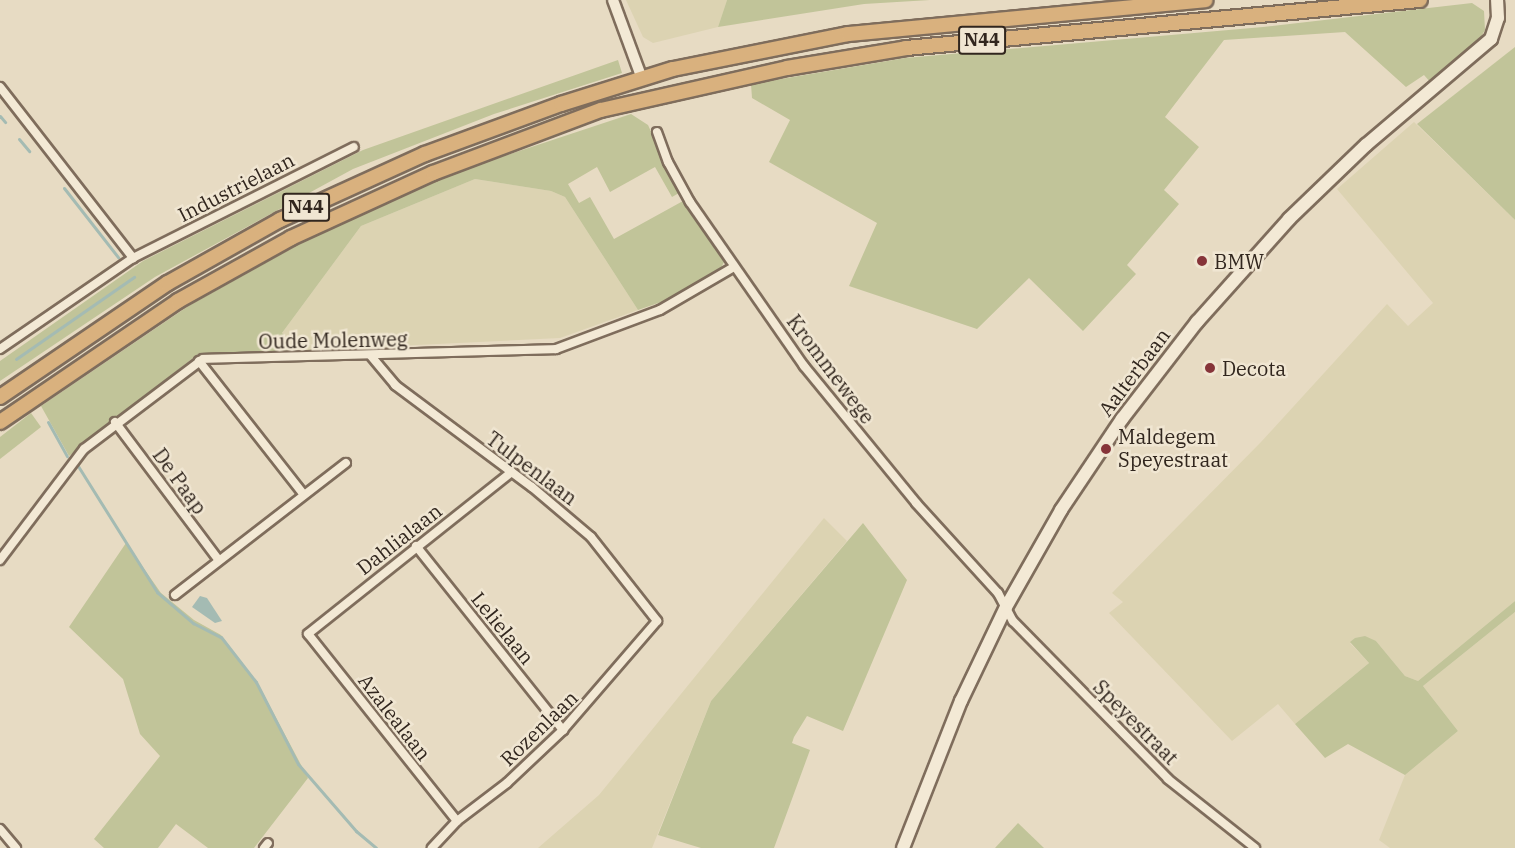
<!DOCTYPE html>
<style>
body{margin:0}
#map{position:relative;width:1515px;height:848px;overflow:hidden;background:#e7dbc3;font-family:"IBM Plex Serif",serif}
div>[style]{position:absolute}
.farmland>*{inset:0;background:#dcd3b2}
.green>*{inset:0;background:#c1c499}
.water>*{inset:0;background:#a4bbb3}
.stream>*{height:3px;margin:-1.5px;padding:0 1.5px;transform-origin:1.5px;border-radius:1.5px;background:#a4bbb3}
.roads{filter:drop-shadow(2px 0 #7f6d5c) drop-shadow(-2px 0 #7f6d5c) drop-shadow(0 2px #7f6d5c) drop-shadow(0 -2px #7f6d5c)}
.minor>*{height:8px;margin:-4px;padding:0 4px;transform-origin:4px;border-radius:4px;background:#f3e9d5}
.tertiary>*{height:10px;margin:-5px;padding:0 5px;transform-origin:5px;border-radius:5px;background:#f3e9d5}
.secondary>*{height:12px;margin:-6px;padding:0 6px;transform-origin:6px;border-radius:6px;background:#f3e9d5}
.trunk>*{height:14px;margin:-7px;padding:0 7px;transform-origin:7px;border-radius:7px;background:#d9b17e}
.dots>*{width:16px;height:16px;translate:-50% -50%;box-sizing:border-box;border:3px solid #f0e6d2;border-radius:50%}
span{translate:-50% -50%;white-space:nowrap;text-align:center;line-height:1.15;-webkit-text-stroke:5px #f0e6d2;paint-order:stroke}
.shield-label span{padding:2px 4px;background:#f0e6d2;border:2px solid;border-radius:4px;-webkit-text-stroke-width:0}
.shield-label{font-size:18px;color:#31261e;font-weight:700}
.street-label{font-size:20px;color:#31261e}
.poi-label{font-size:20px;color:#31261e}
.left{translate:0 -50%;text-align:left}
</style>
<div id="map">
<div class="farmland">
<i style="clip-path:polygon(626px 0,727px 0,718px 27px,653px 43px,643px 37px)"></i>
<i style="clip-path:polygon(1414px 122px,1515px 220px,1515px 601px,1418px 681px,1405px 676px,1376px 641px,1350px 643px,1369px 663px,1295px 724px,1278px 704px,1232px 741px,1109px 613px,1123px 602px,1112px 593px,1261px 442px,1387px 304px,1408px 326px,1433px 303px,1337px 189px)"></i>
<i style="clip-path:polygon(475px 179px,551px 191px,565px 197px,638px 310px,560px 338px,293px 351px,282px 333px,361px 226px)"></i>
<i style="clip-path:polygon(824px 518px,847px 541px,711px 701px,652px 848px,538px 848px,599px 795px)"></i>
<i style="clip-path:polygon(1515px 612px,1515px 848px,1390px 848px,1379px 840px,1405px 775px,1458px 731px,1423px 686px)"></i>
</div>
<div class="green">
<i style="clip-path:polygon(727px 0,930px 0,864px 4px,718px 27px)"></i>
<i style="clip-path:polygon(1472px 3px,1484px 11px,1485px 30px,1476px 45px,1431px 83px,1424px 75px,1406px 87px,1345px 32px,1224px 40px,1165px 117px,1199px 147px,1164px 190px,1179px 204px,1127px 265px,1136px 274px,1083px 331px,1029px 278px,977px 329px,849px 286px,877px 223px,769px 162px,790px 120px,752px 98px,751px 84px,905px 58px,1263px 27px)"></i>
<i style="clip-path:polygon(1515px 47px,1515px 220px,1417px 124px)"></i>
<i style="clip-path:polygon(618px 60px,622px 73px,494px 114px,353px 169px,155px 277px,0 381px,0 361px,143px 261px,363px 150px)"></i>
<i style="clip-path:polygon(631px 114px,648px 125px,679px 193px,672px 197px,655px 167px,610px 192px,597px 167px,568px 184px,579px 203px,590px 197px,614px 239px,683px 201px,724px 262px,720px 270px,664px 301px,638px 310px,565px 197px,551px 191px,475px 179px,361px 226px,282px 333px,289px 340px,293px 355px,198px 354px,69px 456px,41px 406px,190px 305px,339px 222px,450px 174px)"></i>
<i style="clip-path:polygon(31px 413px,41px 427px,0 459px,0 437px)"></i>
<i style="clip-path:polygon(863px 523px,907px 580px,843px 731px,807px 716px,794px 737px,792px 743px,810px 750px,774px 848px,701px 848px,658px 835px,711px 701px)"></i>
<i style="clip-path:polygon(126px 543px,161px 593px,194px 620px,221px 635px,257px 682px,308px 778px,254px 848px,208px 848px,176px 824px,158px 848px,104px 848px,94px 839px,160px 756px,140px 734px,123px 679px,69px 627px)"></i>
<i style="clip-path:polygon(1515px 601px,1515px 612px,1423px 686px,1458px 731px,1405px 775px,1348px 744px,1325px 758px,1295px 724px,1369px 663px,1350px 642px,1355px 638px,1365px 636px,1376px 641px,1405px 676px,1418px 681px)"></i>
<i style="clip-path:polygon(1018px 823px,1044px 848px,995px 848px)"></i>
</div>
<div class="water">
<i style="clip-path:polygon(200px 596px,207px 598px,222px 621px,215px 623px,192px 607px)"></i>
</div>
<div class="stream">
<i style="left:0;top:116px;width:8px;rotate:50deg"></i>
<i style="left:19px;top:139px;width:16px;rotate:50deg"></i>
<i style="left:64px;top:188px;width:88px;rotate:52deg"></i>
<i style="left:16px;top:359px;width:144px;rotate:-34.8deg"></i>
<i style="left:48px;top:422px;width:39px;rotate:61deg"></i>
<i style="left:78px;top:466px;width:149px;rotate:57.9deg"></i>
<i style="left:157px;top:592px;width:48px;rotate:40.7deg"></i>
<i style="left:193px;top:623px;width:31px;rotate:27deg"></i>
<i style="left:221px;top:637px;width:57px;rotate:52.1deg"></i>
<i style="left:256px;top:682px;width:92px;rotate:62.9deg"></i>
<i style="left:298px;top:764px;width:89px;rotate:49.1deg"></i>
<i style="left:356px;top:831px;width:26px;rotate:40deg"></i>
</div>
<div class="roads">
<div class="minor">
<i style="left:0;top:87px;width:217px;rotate:52.1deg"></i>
<i style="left:657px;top:132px;width:32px;rotate:70deg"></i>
<i style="left:668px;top:162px;width:46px;rotate:61.2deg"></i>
<i style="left:690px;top:202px;width:200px;rotate:55.2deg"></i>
<i style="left:804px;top:366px;width:177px;rotate:50.7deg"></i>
<i style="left:916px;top:503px;width:122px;rotate:47.7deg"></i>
<i style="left:998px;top:593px;width:32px;rotate:62deg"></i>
<i style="left:1013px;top:621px;width:221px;rotate:45.5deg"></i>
<i style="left:1168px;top:779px;width:111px;rotate:38.4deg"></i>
<i style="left:0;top:349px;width:161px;rotate:-34.4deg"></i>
<i style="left:133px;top:258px;width:247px;rotate:-26.7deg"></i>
<i style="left:371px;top:356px;width:38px;rotate:50deg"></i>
<i style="left:395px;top:385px;width:171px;rotate:36.7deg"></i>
<i style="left:532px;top:487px;width:77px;rotate:40.3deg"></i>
<i style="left:591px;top:537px;width:107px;rotate:51.8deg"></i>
<i style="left:657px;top:621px;width:144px;rotate:130.8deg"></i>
<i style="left:563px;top:730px;width:77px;rotate:136.6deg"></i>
<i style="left:507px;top:783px;width:63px;rotate:142.8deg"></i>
<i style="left:457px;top:821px;width:37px;rotate:133deg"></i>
<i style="left:199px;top:361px;width:170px;rotate:51.9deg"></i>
<i style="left:115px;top:422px;width:171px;rotate:53.1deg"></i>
<i style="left:416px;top:546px;width:236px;rotate:51.4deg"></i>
<i style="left:0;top:560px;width:139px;rotate:-52.9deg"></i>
<i style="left:84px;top:449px;width:149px;rotate:-37.1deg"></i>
<i style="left:203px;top:359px;width:353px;rotate:-1.6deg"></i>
<i style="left:556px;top:349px;width:111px;rotate:-20.6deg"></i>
<i style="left:660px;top:310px;width:86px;rotate:-30.2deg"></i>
<i style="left:175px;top:595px;width:216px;rotate:-37.7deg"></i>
<i style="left:457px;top:821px;width:239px;rotate:-128.5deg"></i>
<i style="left:308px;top:634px;width:260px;rotate:-38.5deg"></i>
<i style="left:0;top:829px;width:25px;rotate:50deg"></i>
<i style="left:264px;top:848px;width:6px;rotate:-51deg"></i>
</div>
<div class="tertiary">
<i style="left:613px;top:0;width:84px;rotate:69.8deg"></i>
</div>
<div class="secondary">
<i style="left:903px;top:848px;width:158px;rotate:-68.5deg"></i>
<i style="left:961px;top:701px;width:104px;rotate:-64.4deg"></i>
<i style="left:1006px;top:607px;width:112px;rotate:-60.4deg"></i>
<i style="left:1061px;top:510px;width:110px;rotate:-56.2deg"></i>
<i style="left:1122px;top:419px;width:123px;rotate:-52.3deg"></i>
<i style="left:1197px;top:322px;width:138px;rotate:-48.2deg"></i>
<i style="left:1289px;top:219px;width:107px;rotate:-43.9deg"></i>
<i style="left:1366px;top:145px;width:164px;rotate:-40.3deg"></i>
<i style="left:1491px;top:39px;width:22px;rotate:-72deg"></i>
<i style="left:1498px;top:18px;width:18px;rotate:-93deg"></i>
</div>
<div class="trunk">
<i style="left:0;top:397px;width:203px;rotate:-34.2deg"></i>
<i style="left:168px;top:283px;width:129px;rotate:-29.4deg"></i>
<i style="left:280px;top:220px;width:159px;rotate:-24.5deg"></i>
<i style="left:425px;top:154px;width:145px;rotate:-20.2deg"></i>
<i style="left:561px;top:104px;width:117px;rotate:-17.4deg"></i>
<i style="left:673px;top:69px;width:178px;rotate:-11.3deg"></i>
<i style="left:848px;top:34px;width:359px;rotate:-5.4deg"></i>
<i style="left:0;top:422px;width:215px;rotate:-34.2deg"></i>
<i style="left:178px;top:301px;width:129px;rotate:-29.1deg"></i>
<i style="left:291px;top:238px;width:156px;rotate:-24.6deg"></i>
<i style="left:433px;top:173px;width:179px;rotate:-20.6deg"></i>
<i style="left:601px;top:110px;width:191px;rotate:-12.7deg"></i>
<i style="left:787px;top:68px;width:121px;rotate:-9.5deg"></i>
<i style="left:906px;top:48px;width:516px;rotate:-5.34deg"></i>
</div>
</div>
<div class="dots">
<i style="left:1202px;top:261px;background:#863439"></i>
<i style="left:1210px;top:368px;background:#863439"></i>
<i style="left:1106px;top:449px;background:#863439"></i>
</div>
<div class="shield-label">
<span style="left:982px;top:40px">N44</span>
<span style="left:306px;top:207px">N44</span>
</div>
<div class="street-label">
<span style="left:236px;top:187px;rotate:-27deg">Industrielaan</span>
<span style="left:333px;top:340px;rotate:-1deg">Oude Molenweg</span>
<span style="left:831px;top:369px;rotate:53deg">Krommewege</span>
<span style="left:1134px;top:372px;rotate:-53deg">Aalterbaan</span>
<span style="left:532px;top:468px;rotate:37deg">Tulpenlaan</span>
<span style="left:180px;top:481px;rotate:54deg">De Paap</span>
<span style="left:399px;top:539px;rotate:-38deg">Dahlialaan</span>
<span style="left:503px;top:628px;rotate:51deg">Lelielaan</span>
<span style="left:395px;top:717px;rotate:52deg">Azalealaan</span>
<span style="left:1136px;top:722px;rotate:45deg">Speyestraat</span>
<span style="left:539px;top:728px;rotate:-44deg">Rozenlaan</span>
</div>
<div class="poi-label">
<span class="left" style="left:1214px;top:261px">BMW</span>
<span class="left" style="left:1222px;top:368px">Decota</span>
<span class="left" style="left:1118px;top:448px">Maldegem<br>Speyestraat</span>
</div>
</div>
